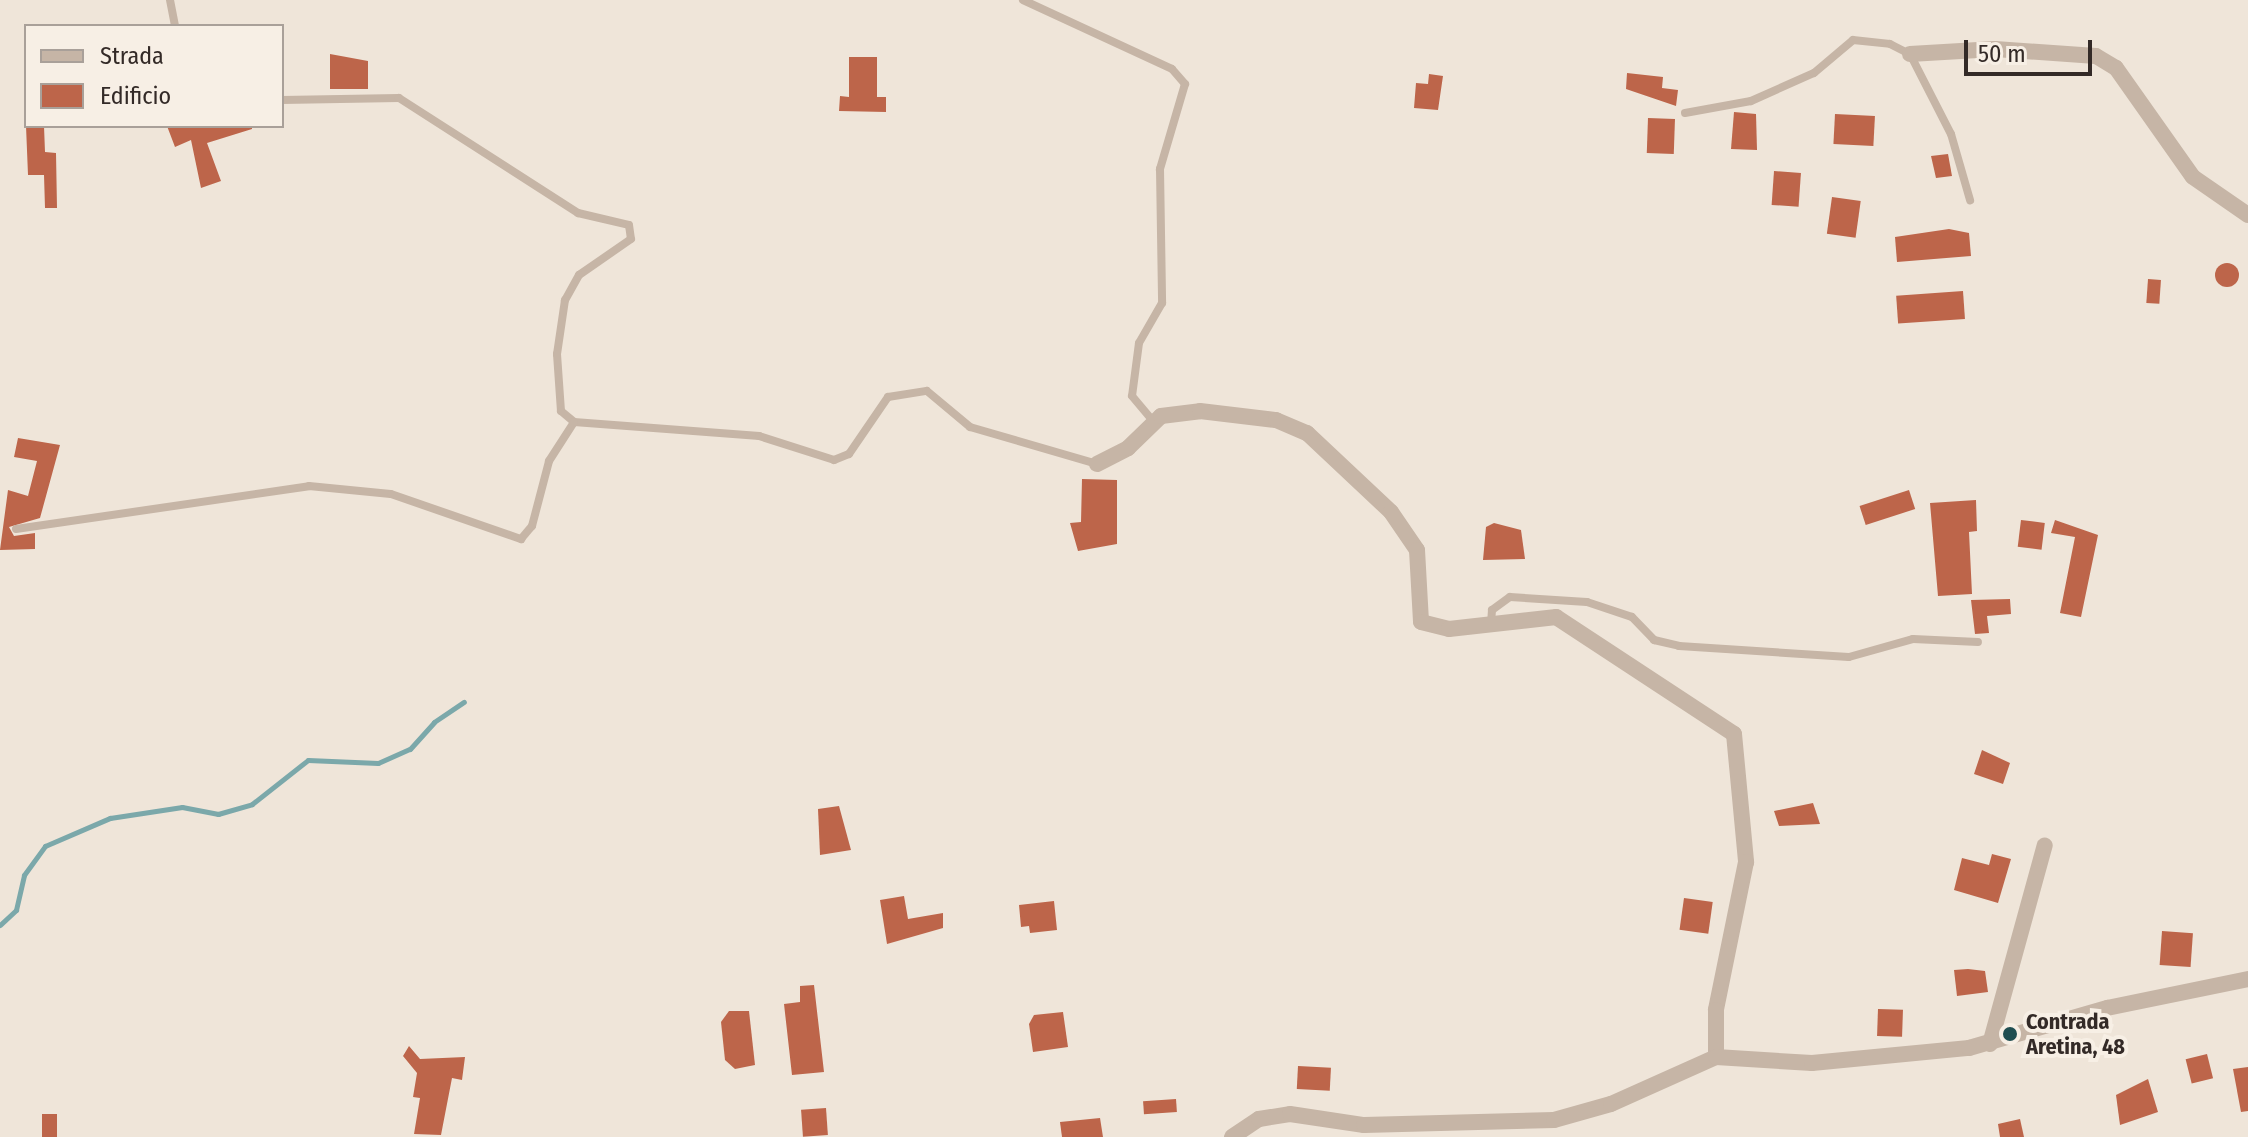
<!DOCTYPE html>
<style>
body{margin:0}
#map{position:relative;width:2248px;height:1137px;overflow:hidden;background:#efe5d9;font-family:"Fira Sans Condensed",sans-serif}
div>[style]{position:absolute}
.stream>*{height:5px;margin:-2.5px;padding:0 2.5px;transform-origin:2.5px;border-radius:2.5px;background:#7ba8aa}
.building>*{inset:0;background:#bd654a;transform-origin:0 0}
.round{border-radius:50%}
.lane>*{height:8px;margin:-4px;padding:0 4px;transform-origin:4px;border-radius:4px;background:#c6b5a6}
.street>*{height:16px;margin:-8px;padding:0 8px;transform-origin:8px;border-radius:8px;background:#c6b5a6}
.dots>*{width:22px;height:22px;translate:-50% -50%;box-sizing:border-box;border:4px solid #f7efe5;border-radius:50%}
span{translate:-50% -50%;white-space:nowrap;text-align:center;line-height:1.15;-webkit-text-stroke:8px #f7efe5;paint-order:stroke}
.poi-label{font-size:22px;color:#332a27;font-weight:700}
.left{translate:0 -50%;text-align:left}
.legend{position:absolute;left:24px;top:24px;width:260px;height:104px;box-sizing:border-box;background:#f7efe5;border:2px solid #a9a099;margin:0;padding:10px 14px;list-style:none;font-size:24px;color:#332a27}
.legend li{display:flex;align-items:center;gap:16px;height:40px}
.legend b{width:40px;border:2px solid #a9a099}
.scale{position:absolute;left:1964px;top:40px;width:128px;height:36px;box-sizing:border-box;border:4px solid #332a27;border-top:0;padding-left:10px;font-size:24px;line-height:28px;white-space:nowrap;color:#332a27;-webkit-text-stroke:6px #f7efe5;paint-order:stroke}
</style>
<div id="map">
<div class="stream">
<i style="left:0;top:925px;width:22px;rotate:-43deg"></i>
<i style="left:16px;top:910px;width:36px;rotate:-77deg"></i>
<i style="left:24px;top:875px;width:36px;rotate:-54deg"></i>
<i style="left:45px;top:846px;width:71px;rotate:-23.3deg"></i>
<i style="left:110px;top:818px;width:73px;rotate:-8.7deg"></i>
<i style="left:182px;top:807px;width:37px;rotate:11deg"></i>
<i style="left:218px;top:814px;width:35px;rotate:-16deg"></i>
<i style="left:252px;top:804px;width:71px;rotate:-38.2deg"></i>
<i style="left:308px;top:760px;width:70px;rotate:2.5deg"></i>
<i style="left:378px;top:763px;width:35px;rotate:-24deg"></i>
<i style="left:410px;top:749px;width:36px;rotate:-48deg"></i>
<i style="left:434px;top:722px;width:36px;rotate:-34deg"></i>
</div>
<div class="building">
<i style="clip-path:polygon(330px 54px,368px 61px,368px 89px,330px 89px)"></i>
<i style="clip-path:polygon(849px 57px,877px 57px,877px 97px,886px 97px,886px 112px,839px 111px,840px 96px,849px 97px)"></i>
<i style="clip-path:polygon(1627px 73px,1663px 77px,1662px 88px,1678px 90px,1676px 106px,1626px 89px)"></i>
<i style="clip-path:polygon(1429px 74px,1443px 76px,1438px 110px,1414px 108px,1416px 83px,1428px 84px)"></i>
<i style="clip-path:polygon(1734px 112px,1756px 114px,1757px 150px,1731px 149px)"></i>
<i style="left:1835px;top:114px;width:40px;height:30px;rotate:3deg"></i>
<i style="left:1648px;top:118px;width:27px;height:35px;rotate:2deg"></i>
<i style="clip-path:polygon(26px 126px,44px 126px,45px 152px,56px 153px,57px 208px,45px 208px,44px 175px,28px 175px)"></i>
<i style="clip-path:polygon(167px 126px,252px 126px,252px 129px,207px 143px,221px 181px,201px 188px,191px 140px,175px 147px)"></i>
<i style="clip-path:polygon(1948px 154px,1952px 176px,1936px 178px,1931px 156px)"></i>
<i style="left:1774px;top:171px;width:27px;height:34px;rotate:4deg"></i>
<i style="left:1832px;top:197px;width:29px;height:37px;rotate:8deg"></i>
<i style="clip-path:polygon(1949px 229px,1969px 233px,1971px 256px,1897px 262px,1895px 237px)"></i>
<i class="round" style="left:2215px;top:263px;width:24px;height:24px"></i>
<i style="left:2148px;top:279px;width:13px;height:24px;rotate:4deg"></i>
<i style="left:1963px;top:291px;width:28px;height:67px;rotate:86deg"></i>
<i style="clip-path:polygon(18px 438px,60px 445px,40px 518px,9px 527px,14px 536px,35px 533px,35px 549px,0 550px,8px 490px,28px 496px,37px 461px,14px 457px)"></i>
<i style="clip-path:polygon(1082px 479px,1117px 480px,1117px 544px,1078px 551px,1070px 523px,1081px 522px)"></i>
<i style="left:1909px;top:490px;width:20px;height:52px;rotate:72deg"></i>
<i style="clip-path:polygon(1976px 500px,1977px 531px,1969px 532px,1972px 594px,1938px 596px,1930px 503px)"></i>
<i style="left:2021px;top:520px;width:24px;height:27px;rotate:7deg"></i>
<i style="clip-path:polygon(2055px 520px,2098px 535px,2081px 617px,2060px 613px,2075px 537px,2051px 533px)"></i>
<i style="clip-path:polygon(1494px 523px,1521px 530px,1525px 559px,1483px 560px,1486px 527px)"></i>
<i style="clip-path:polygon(2010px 599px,2011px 614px,1987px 616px,1989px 633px,1975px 634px,1971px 600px)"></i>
<i style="clip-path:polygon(1982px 750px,2010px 763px,2003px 784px,1974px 774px)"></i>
<i style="clip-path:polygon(1813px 803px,1820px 824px,1779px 826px,1774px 811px)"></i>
<i style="clip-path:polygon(839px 806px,851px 850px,820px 855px,818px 809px)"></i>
<i style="clip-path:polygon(1992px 854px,2011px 859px,1998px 903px,1954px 890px,1962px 858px,1989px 865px)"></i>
<i style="clip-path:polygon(904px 896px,908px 919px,943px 913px,943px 928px,887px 944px,880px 900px)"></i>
<i style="left:1684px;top:898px;width:29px;height:32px;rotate:8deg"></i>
<i style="clip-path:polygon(1054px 901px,1057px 930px,1030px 933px,1029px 926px,1021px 927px,1019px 905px)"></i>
<i style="left:2162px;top:931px;width:31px;height:34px;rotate:4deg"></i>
<i style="clip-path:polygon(1968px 969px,1985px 971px,1988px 992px,1957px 996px,1954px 970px)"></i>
<i style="clip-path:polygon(814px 985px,824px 1072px,792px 1075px,784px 1004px,800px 1002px,800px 986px)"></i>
<i style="left:1878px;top:1009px;width:25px;height:27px;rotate:2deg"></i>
<i style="clip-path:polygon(729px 1011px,749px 1011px,755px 1065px,735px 1069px,725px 1060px,721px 1022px)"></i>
<i style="clip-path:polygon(1063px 1012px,1068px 1047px,1033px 1052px,1029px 1024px,1034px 1015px)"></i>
<i style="clip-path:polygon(409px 1046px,420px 1059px,465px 1057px,462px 1080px,452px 1078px,441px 1135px,414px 1134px,420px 1098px,413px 1097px,417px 1073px,403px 1056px)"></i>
<i style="left:2207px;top:1054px;width:25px;height:22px;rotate:76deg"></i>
<i style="left:1298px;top:1066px;width:33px;height:23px;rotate:3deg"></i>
<i style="clip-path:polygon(2248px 1067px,2248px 1111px,2241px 1112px,2233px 1069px)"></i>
<i style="clip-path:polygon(2148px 1079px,2158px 1112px,2120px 1125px,2116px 1095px)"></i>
<i style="left:1176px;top:1099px;width:13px;height:33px;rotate:86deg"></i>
<i style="left:826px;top:1108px;width:27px;height:25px;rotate:86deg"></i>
<i style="left:42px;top:1114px;width:15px;height:23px"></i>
<i style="clip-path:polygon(1100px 1118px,1103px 1137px,1062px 1137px,1060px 1122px)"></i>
<i style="clip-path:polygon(2020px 1119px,2024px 1137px,2000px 1137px,1998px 1124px)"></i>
</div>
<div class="lane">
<i style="left:170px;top:0;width:26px;rotate:79deg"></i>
<i style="left:1023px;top:0;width:164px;rotate:24.8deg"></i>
<i style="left:1172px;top:69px;width:20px;rotate:49deg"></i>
<i style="left:1185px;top:84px;width:89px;rotate:106.4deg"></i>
<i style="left:1160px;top:169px;width:134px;rotate:89.1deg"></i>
<i style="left:1162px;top:303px;width:46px;rotate:119.9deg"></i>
<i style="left:1139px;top:343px;width:53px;rotate:97.5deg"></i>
<i style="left:1132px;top:396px;width:34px;rotate:50deg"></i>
<i style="left:282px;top:100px;width:117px;rotate:-1deg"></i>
<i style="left:399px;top:98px;width:213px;rotate:32.7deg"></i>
<i style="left:578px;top:213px;width:52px;rotate:13.2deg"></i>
<i style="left:629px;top:225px;width:14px;rotate:82deg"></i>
<i style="left:631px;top:239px;width:63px;rotate:145.3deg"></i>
<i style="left:579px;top:275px;width:29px;rotate:119deg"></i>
<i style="left:565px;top:300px;width:55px;rotate:98.4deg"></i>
<i style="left:557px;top:354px;width:57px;rotate:86deg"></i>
<i style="left:561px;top:411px;width:17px;rotate:40deg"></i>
<i style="left:574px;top:422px;width:186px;rotate:4.3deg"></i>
<i style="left:759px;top:436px;width:79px;rotate:17.7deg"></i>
<i style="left:834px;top:460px;width:16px;rotate:-22deg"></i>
<i style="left:849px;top:454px;width:69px;rotate:-55.6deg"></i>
<i style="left:888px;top:397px;width:39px;rotate:-9deg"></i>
<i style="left:927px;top:391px;width:56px;rotate:39.9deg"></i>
<i style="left:970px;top:427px;width:132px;rotate:16.2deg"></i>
<i style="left:1685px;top:113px;width:67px;rotate:-10.3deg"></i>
<i style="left:1751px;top:101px;width:69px;rotate:-24deg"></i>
<i style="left:1814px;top:73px;width:51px;rotate:-40.2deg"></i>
<i style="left:1853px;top:40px;width:37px;rotate:6deg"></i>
<i style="left:1890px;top:44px;width:22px;rotate:27deg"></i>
<i style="left:1910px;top:54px;width:90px;rotate:62.9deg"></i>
<i style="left:1951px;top:134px;width:69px;rotate:73.9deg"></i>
<i style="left:16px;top:529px;width:296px;rotate:-8.3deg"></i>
<i style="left:309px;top:486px;width:82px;rotate:5.6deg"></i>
<i style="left:391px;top:494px;width:138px;rotate:19.1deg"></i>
<i style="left:521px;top:539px;width:17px;rotate:-50deg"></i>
<i style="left:532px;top:526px;width:67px;rotate:-75.3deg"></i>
<i style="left:549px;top:461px;width:46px;rotate:-57.3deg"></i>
<i style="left:1491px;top:624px;width:14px;rotate:-86deg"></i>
<i style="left:1492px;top:610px;width:22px;rotate:-36deg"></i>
<i style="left:1510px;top:597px;width:77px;rotate:3.7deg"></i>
<i style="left:1587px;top:602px;width:47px;rotate:18.4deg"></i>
<i style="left:1632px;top:617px;width:32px;rotate:46deg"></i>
<i style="left:1654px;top:640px;width:26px;rotate:13deg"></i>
<i style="left:1679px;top:646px;width:170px;rotate:3.7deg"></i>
<i style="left:1849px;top:657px;width:66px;rotate:-15.7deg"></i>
<i style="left:1913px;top:639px;width:65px;rotate:2.6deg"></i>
</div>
<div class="street">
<i style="left:1910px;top:54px;width:85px;rotate:-3.4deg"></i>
<i style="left:1995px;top:49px;width:101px;rotate:4deg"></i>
<i style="left:2096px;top:56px;width:23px;rotate:31deg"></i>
<i style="left:2116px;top:68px;width:133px;rotate:54.8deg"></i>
<i style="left:2193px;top:177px;width:67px;rotate:34.6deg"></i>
<i style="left:1097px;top:464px;width:35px;rotate:-27deg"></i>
<i style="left:1128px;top:448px;width:46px;rotate:-44.1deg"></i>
<i style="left:1161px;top:416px;width:39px;rotate:-7deg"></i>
<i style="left:1200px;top:411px;width:77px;rotate:6.8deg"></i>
<i style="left:1276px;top:420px;width:34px;rotate:23deg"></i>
<i style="left:1307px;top:433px;width:115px;rotate:43.2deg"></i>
<i style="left:1391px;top:512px;width:46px;rotate:55.6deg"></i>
<i style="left:1417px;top:550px;width:72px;rotate:86.8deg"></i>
<i style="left:1421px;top:622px;width:29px;rotate:14deg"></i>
<i style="left:1449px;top:629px;width:108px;rotate:-6.4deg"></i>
<i style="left:1556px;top:617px;width:213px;rotate:33.3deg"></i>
<i style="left:1734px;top:734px;width:129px;rotate:84.6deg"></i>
<i style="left:1746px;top:862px;width:151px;rotate:101.5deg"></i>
<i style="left:1716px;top:1010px;width:47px;rotate:90deg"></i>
<i style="left:1990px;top:1044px;width:206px;rotate:-74.6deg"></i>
<i style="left:1232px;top:1137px;width:32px;rotate:-34deg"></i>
<i style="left:1259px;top:1119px;width:31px;rotate:-9deg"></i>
<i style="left:1290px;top:1114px;width:75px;rotate:8.5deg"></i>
<i style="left:1364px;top:1125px;width:190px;rotate:-1.5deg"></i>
<i style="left:1554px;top:1120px;width:59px;rotate:-15.7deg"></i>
<i style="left:1611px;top:1104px;width:115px;rotate:-24.1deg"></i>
<i style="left:1716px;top:1057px;width:96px;rotate:3.6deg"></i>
<i style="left:1812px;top:1063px;width:158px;rotate:-5.5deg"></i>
<i style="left:1969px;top:1048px;width:144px;rotate:-16.2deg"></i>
<i style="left:2107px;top:1008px;width:144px;rotate:-11.6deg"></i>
</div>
<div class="dots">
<i style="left:2010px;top:1034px;background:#1f4e51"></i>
</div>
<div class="poi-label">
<span class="left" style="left:2026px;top:1034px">Contrada<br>Aretina, 48</span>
</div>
<ul class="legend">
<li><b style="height:10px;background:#c6b5a6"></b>Strada</li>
<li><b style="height:22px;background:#bd654a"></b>Edificio</li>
</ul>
<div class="scale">50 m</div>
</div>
